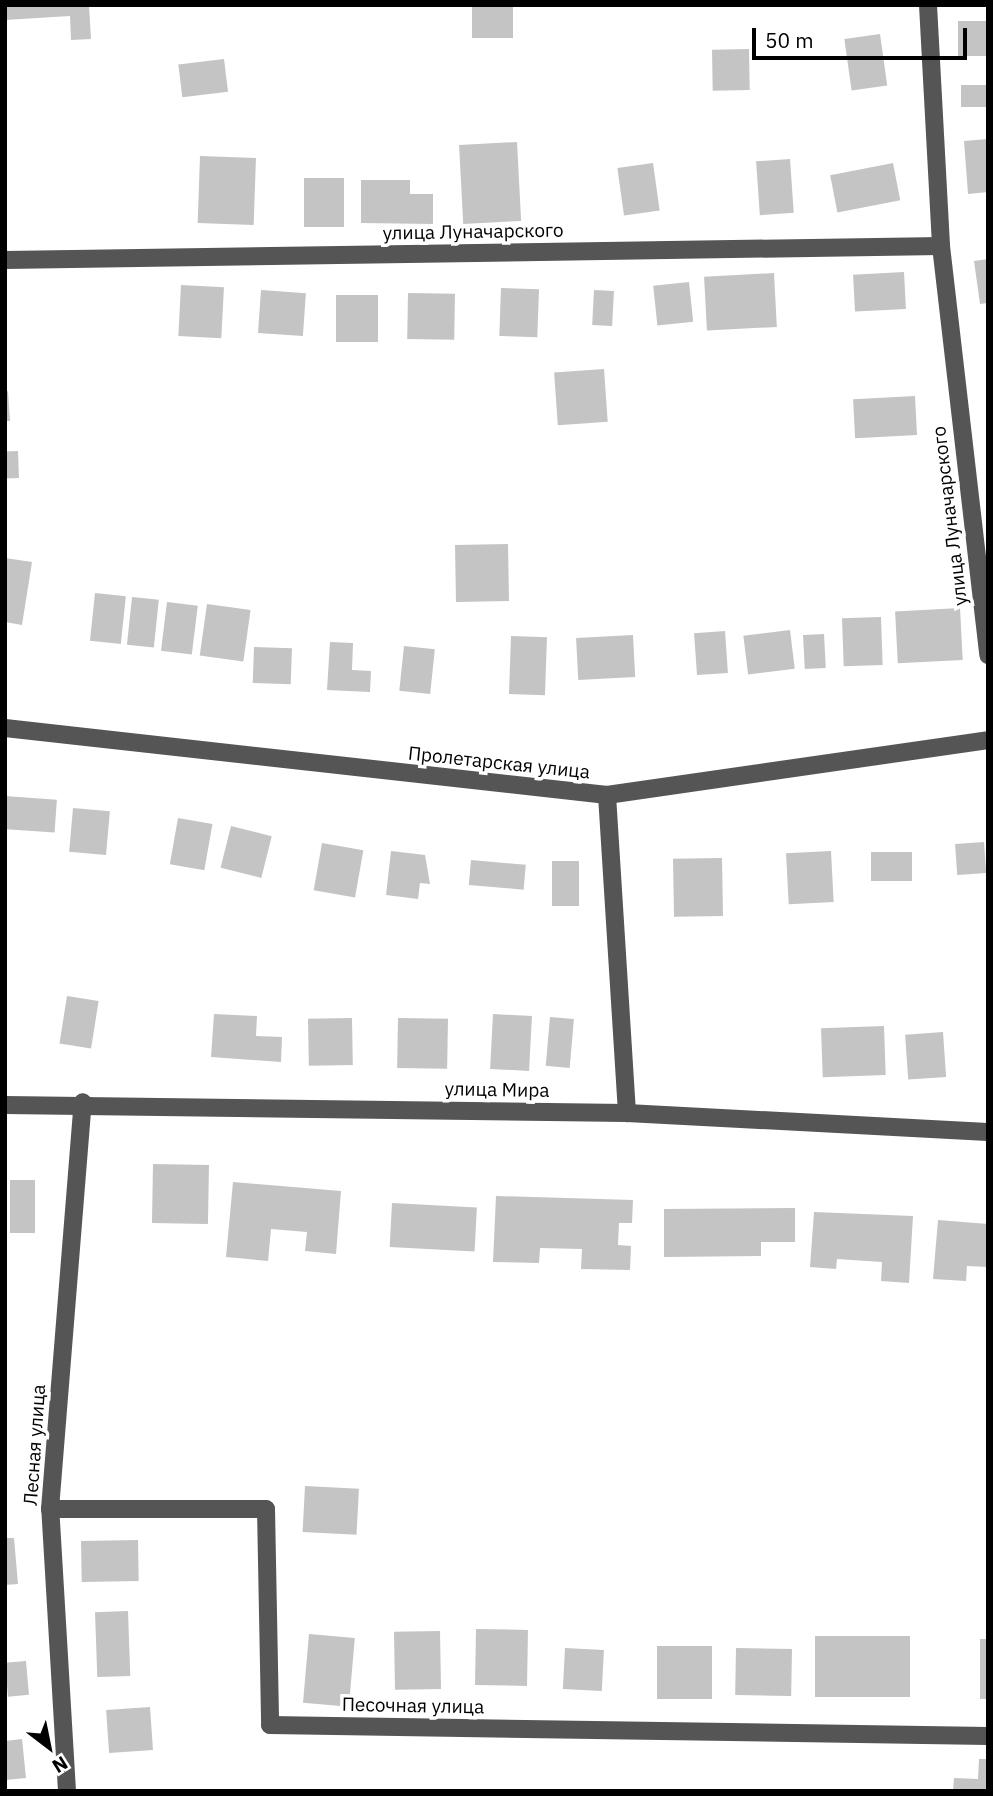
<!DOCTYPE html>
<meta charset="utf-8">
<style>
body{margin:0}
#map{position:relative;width:993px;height:1796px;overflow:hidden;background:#fff;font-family:"IBM Plex Sans",sans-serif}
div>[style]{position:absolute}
.building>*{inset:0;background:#c4c4c4;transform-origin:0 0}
.minor>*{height:18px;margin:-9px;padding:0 9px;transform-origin:9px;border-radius:9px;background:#555}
span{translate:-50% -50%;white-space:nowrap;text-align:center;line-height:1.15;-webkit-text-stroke:7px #fff;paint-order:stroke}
.street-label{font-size:19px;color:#000}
.frame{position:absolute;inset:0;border:7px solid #000;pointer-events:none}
.north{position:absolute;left:14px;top:1712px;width:70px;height:70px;-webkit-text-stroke:5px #fff;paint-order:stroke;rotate:148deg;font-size:19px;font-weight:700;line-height:28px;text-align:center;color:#000}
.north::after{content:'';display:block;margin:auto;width:24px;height:32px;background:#000;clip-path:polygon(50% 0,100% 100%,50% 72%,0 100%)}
.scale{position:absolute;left:752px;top:28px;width:215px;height:32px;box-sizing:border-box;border:4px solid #000;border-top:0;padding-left:9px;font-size:21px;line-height:24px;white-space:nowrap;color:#000;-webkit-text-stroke:5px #fff;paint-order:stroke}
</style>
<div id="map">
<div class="building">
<i style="clip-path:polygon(5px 5px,89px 5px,91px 39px,71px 40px,70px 16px,5px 20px)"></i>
<i style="left:472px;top:5px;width:41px;height:33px"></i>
<i style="left:988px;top:21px;width:35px;height:30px;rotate:90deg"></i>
<i style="left:880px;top:34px;width:52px;height:36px;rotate:82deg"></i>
<i style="left:749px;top:49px;width:41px;height:37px;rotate:89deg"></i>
<i style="left:224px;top:59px;width:33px;height:46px;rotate:83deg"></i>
<i style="left:988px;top:85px;width:22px;height:27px;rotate:90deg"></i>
<i style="clip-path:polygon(988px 139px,988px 192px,968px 194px,964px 141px)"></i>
<i style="left:517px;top:142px;width:79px;height:58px;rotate:87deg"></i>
<i style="left:200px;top:156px;width:56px;height:67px;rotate:2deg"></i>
<i style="left:790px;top:159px;width:54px;height:34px;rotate:86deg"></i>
<i style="left:653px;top:163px;width:48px;height:36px;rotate:82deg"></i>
<i style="left:893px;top:163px;width:38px;height:64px;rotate:79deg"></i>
<i style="left:304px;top:178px;width:40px;height:49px"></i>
<i style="clip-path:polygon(361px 180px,410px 180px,410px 194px,433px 194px,433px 224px,361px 223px)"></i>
<i style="clip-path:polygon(988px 259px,988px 303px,980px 304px,974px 261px)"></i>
<i style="left:904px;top:272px;width:37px;height:51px;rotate:87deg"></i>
<i style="left:774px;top:273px;width:54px;height:70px;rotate:87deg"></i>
<i style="left:689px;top:282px;width:40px;height:36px;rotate:84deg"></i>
<i style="left:181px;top:285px;width:43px;height:51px;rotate:3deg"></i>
<i style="left:501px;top:288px;width:38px;height:48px;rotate:2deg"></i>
<i style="left:261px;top:290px;width:45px;height:43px;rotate:4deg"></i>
<i style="left:594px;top:290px;width:20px;height:35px;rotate:3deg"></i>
<i style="left:408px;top:293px;width:47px;height:46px;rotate:1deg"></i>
<i style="left:336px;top:295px;width:42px;height:47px"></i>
<i style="left:604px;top:369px;width:53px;height:50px;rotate:86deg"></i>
<i style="clip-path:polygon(8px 391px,10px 421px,5px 421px,5px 392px)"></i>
<i style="left:915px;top:396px;width:39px;height:62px;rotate:87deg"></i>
<i style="left:18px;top:451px;width:27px;height:13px;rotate:88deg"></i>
<i style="left:508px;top:544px;width:57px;height:53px;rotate:89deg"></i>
<i style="clip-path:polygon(5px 558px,32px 562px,22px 625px,5px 622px)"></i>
<i style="left:95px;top:593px;width:31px;height:48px;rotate:6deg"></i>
<i style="left:132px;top:597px;width:27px;height:48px;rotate:6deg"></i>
<i style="left:167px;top:602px;width:31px;height:49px;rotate:7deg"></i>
<i style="left:207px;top:604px;width:44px;height:52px;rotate:8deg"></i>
<i style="left:960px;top:608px;width:52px;height:65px;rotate:87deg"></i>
<i style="left:881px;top:617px;width:48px;height:39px;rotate:88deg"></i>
<i style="left:790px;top:630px;width:39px;height:47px;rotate:83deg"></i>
<i style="left:725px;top:631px;width:42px;height:31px;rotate:86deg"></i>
<i style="left:824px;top:634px;width:34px;height:21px;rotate:87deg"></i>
<i style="left:633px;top:635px;width:42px;height:57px;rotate:87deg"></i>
<i style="left:511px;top:636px;width:36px;height:58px;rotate:2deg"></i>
<i style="clip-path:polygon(330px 642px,353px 643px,352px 670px,371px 671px,370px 692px,327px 690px)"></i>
<i style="left:404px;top:646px;width:31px;height:45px;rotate:6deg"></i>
<i style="left:254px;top:647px;width:38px;height:36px;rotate:2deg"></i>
<i style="left:5px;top:796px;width:52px;height:33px;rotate:4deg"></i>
<i style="left:73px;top:808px;width:37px;height:44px;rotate:5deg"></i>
<i style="left:178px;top:818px;width:35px;height:47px;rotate:10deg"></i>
<i style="left:231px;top:826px;width:42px;height:43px;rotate:14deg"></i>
<i style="left:984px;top:842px;width:31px;height:29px;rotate:86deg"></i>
<i style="left:322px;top:843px;width:42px;height:48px;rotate:10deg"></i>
<i style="clip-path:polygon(391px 851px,425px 855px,430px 884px,420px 883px,418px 899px,386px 895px)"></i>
<i style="left:831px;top:851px;width:51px;height:45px;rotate:87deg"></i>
<i style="left:871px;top:852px;width:41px;height:29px"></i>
<i style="left:722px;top:858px;width:58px;height:49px;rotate:89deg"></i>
<i style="left:471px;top:860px;width:55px;height:25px;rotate:5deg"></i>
<i style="left:552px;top:861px;width:27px;height:45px"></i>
<i style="left:67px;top:996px;width:32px;height:48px;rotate:9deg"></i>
<i style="clip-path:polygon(214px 1014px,257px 1016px,256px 1036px,282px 1037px,281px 1062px,211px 1057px)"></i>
<i style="left:493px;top:1014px;width:39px;height:55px;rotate:3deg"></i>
<i style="left:550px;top:1017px;width:24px;height:49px;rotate:5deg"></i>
<i style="left:352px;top:1018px;width:47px;height:44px;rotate:89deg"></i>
<i style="left:398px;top:1018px;width:50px;height:50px;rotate:1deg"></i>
<i style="left:884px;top:1026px;width:49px;height:63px;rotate:88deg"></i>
<i style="left:943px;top:1032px;width:45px;height:38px;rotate:86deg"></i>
<i style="left:153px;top:1164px;width:56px;height:59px;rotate:1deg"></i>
<i style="left:35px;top:1180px;width:53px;height:25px;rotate:90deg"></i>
<i style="clip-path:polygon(233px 1182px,341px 1191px,336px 1254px,305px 1251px,307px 1232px,271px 1229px,268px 1261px,226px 1257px)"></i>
<i style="clip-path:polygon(496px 1196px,633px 1200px,632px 1223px,619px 1223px,618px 1245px,631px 1246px,630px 1270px,581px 1269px,582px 1249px,540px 1248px,539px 1263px,493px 1262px)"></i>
<i style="left:392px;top:1203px;width:85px;height:44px;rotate:3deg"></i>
<i style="clip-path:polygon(795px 1208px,795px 1242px,761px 1242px,761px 1256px,664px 1257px,664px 1209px)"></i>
<i style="clip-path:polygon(814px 1212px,913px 1216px,909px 1283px,881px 1281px,882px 1262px,837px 1259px,836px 1269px,810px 1267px)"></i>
<i style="clip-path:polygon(938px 1220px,988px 1224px,988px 1267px,967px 1266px,966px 1281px,933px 1279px)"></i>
<i style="left:305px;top:1486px;width:54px;height:46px;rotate:3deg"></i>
<i style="clip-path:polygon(5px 1538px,14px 1538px,18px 1584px,5px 1585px)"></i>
<i style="left:138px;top:1540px;width:41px;height:57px;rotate:89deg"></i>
<i style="left:128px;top:1611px;width:65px;height:33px;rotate:88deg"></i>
<i style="left:476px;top:1629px;width:52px;height:56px;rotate:1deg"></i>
<i style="left:440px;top:1631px;width:58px;height:46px;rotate:89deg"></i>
<i style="left:309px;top:1634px;width:46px;height:69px;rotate:5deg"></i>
<i style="left:815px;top:1636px;width:95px;height:61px"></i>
<i style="left:980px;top:1639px;width:8px;height:60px"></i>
<i style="left:657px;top:1646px;width:55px;height:53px"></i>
<i style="left:565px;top:1648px;width:39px;height:41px;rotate:3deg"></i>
<i style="left:736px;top:1648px;width:56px;height:47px;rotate:1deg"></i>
<i style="left:26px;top:1661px;width:34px;height:21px;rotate:85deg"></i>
<i style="left:150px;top:1707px;width:43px;height:44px;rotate:86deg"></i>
<i style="clip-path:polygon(22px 1739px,26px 1778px,5px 1780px,5px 1741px)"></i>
<i style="clip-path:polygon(979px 1759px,988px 1759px,988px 1791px,953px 1791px,954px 1778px,978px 1779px)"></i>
</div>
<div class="minor">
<i style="left:928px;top:5px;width:241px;rotate:86.9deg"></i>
<i style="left:941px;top:246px;width:412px;rotate:83.4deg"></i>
<i style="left:5px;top:260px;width:936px;rotate:-0.86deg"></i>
<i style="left:5px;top:728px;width:606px;rotate:6.35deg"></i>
<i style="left:607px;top:795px;width:385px;rotate:-8.2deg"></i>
<i style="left:607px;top:795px;width:319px;rotate:86.4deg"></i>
<i style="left:5px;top:1105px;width:622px;rotate:0.74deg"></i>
<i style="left:627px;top:1113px;width:361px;rotate:3deg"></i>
<i style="left:50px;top:1509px;width:216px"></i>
<i style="left:266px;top:1509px;width:216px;rotate:88.9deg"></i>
<i style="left:270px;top:1725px;width:718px;rotate:0.88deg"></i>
<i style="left:67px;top:1791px;width:283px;rotate:-93.4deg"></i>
<i style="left:50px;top:1509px;width:408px;rotate:-85.4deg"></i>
</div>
<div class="street-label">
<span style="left:473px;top:232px;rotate:-1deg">улица Луначарского</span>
<span style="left:950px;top:516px;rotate:-97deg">улица Луначарского</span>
<span style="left:499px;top:763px;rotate:6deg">Пролетарская улица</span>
<span style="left:497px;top:1090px;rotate:1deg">улица Мира</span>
<span style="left:35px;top:1445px;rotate:-86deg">Лесная улица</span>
<span style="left:413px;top:1706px;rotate:1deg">Песочная улица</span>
</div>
<div class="frame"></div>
<div class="north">N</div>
<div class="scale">50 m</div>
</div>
